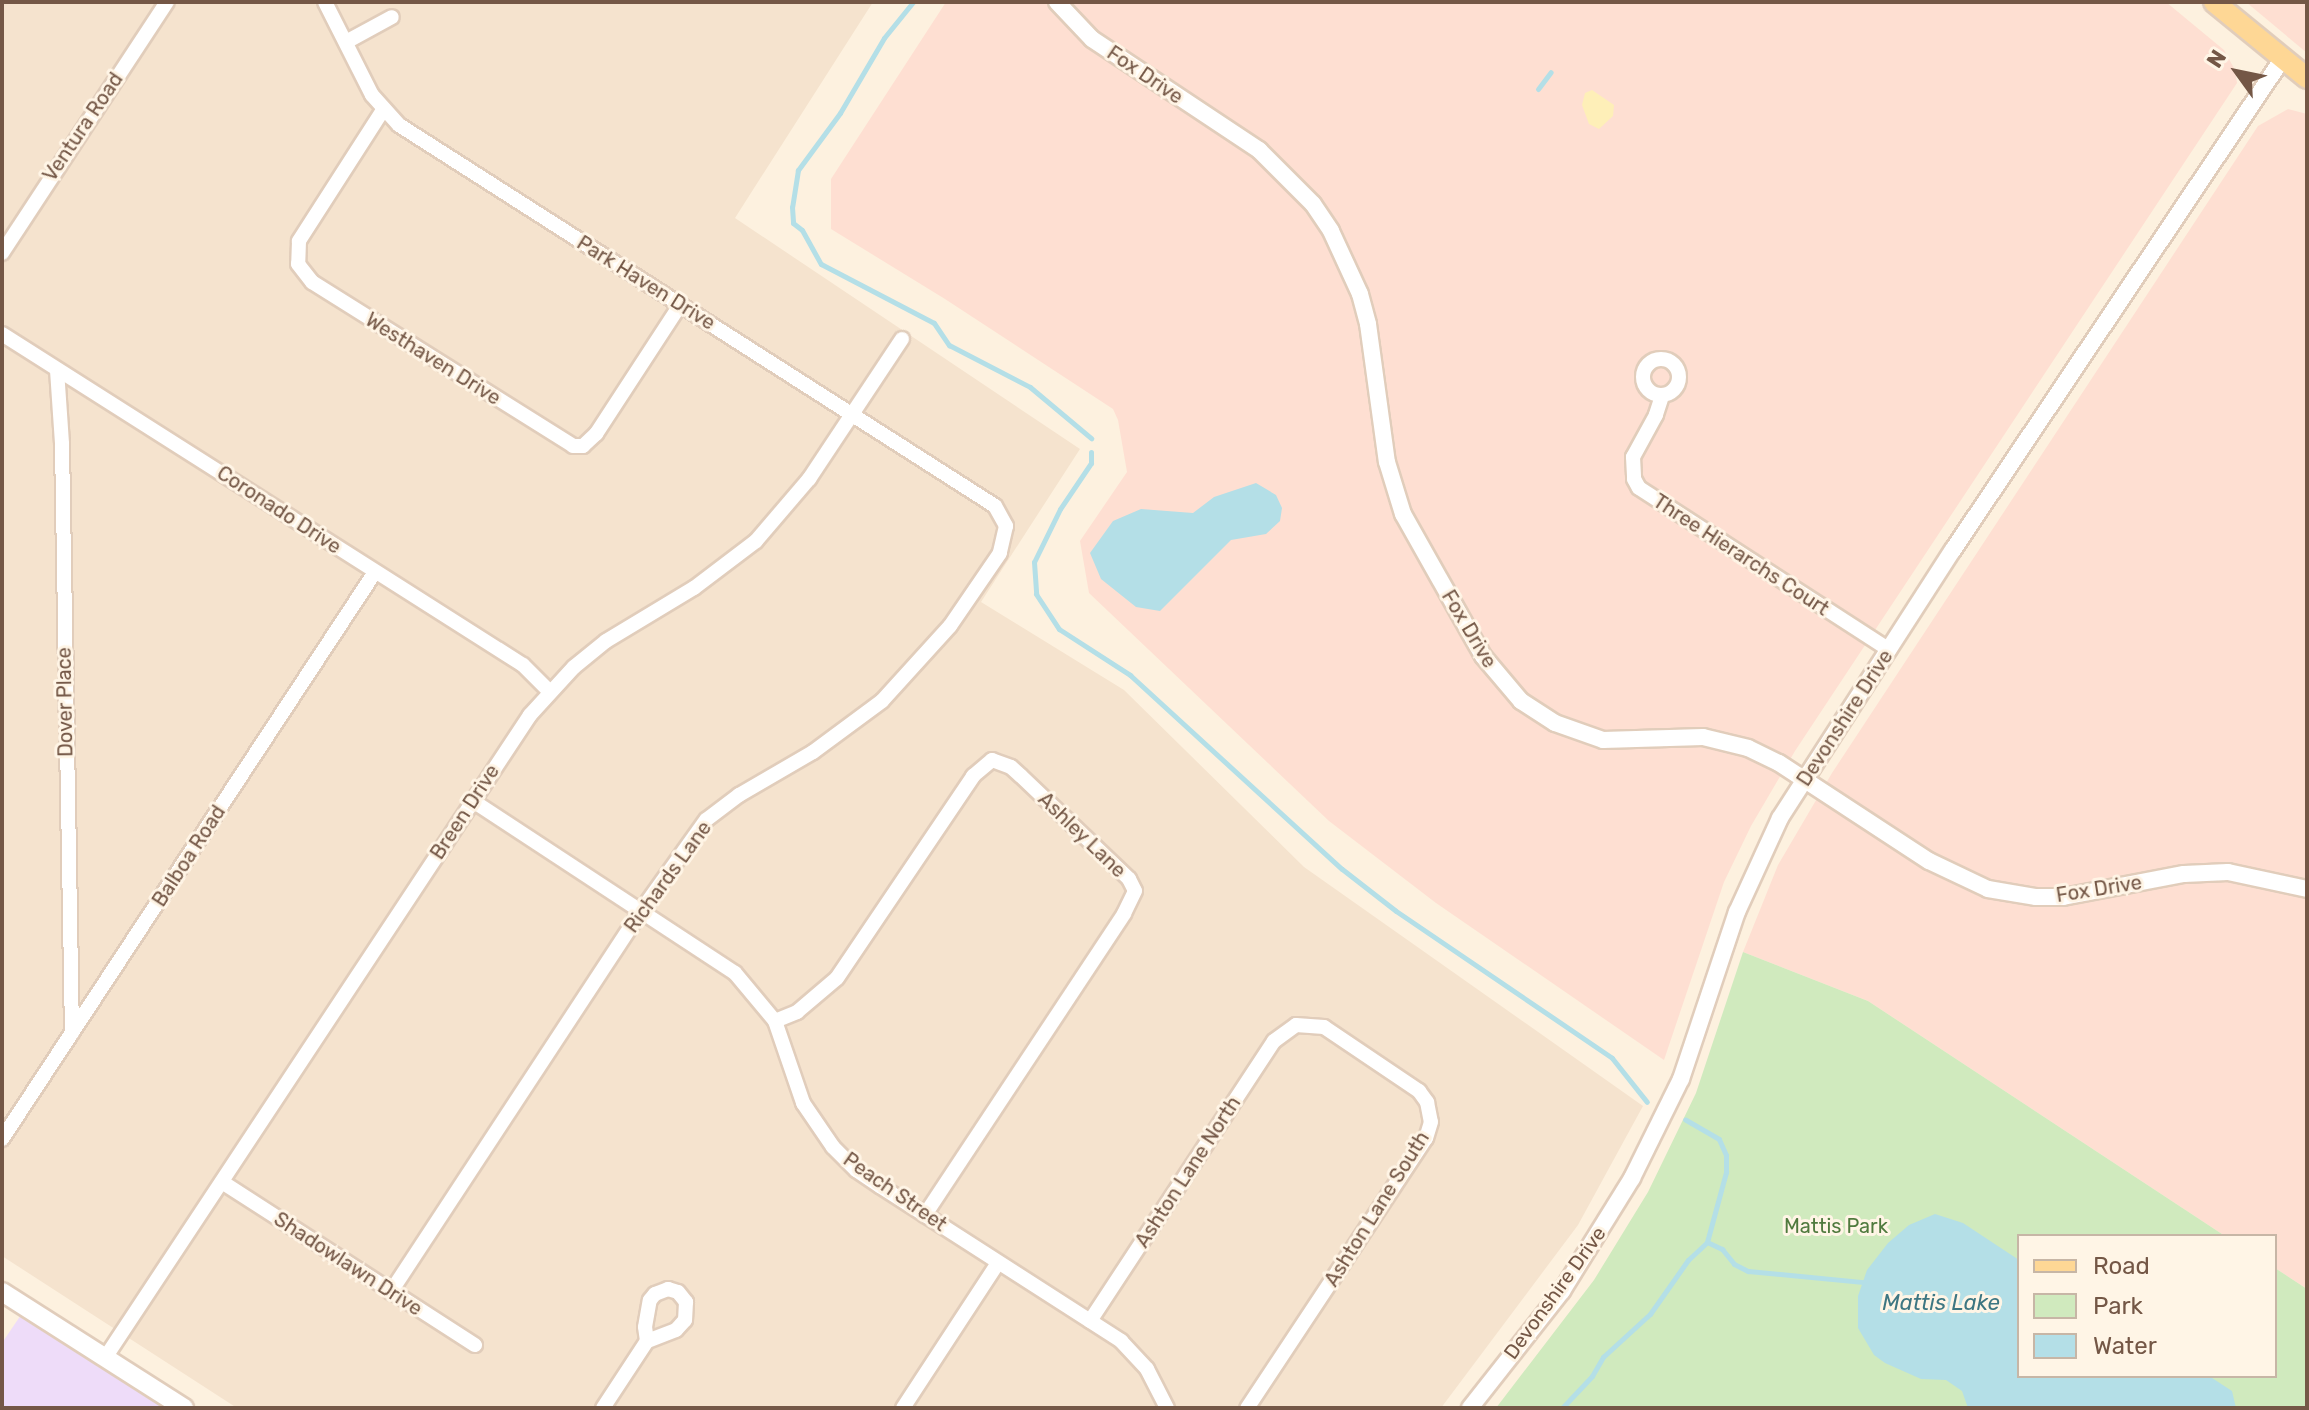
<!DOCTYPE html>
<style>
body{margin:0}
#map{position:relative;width:2309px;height:1410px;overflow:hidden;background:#fdf1df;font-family:Rubik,sans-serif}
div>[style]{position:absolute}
.residential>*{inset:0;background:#f5e3ce}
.commercial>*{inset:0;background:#fedfd2}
.education>*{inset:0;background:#eedcf9}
.green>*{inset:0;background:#d0eabe}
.sand>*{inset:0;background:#feefb8}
.water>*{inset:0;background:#b4dfe7}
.stream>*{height:5px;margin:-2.5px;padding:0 2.5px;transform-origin:2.5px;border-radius:2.5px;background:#b4dfe7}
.roads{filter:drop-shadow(2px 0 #e1cdbb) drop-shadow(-2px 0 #e1cdbb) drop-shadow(0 2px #e1cdbb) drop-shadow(0 -2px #e1cdbb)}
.minor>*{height:14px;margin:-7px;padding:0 7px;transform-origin:7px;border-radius:7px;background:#fff}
.minor>.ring{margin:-7px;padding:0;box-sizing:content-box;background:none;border:14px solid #fff;border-radius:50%}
.tertiary>*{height:16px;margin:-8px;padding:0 8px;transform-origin:8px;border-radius:8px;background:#fff}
.secondary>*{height:18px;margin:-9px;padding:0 9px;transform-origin:9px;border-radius:9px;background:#fff}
.primary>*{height:20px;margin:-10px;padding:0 10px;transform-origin:10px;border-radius:10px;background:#fed795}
span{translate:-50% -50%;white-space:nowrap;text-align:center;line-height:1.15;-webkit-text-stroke:6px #fff5e6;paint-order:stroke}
.street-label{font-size:20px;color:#745746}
.park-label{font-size:20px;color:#507a3e}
.water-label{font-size:22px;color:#3d7682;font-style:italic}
.frame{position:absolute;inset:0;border:4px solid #745746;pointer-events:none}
.legend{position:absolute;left:2017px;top:1234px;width:260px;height:144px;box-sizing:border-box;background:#fff5e6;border:2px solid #c7b6a6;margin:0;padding:10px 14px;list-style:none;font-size:24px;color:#745746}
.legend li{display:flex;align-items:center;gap:16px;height:40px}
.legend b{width:40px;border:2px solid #c7b6a6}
.north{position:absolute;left:2197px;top:32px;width:80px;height:80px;-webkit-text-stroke:6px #fff5e6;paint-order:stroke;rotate:303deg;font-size:22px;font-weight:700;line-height:32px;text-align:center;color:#745746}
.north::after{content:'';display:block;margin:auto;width:28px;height:36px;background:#745746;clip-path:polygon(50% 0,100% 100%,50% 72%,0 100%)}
</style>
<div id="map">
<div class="residential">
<i style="clip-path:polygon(2px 2px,873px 2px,735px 218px,1080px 449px,981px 602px,1124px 690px,1304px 867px,1643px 1106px,1578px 1225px,1441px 1408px,237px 1408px,2px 1256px)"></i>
</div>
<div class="commercial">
<i style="clip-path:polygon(946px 2px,2166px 2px,2224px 50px,2235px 70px,2237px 83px,1795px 751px,1751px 826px,1724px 882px,1664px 1060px,1436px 903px,1329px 821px,1089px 593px,1080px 541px,1127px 472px,1118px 420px,1113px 409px,945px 299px,831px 229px,831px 179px)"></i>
<i style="clip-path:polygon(2246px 2px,2307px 2px,2307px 53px)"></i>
<i style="clip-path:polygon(2288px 109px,2307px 114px,2307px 1289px,2275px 1268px,2275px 1236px,2225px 1236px,1868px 1001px,1743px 952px,1778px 865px,1832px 773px,2258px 126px)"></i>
</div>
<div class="education">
<i style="clip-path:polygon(27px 1306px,183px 1408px,2px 1408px,2px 1343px)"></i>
</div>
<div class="green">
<i style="clip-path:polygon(1743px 952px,1868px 1001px,2225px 1236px,2019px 1236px,2019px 1376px,2275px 1376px,2275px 1268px,2307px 1289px,2307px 1408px,1496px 1408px,1594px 1280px,1648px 1192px,1696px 1093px)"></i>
</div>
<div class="sand">
<i style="clip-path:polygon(1592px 90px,1614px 105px,1613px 116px,1599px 129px,1589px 124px,1582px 105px,1585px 93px)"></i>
</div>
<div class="water">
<i style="clip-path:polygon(1256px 483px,1276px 495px,1282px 508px,1280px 521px,1266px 534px,1231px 540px,1160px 611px,1136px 607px,1101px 579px,1090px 553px,1113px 521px,1141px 509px,1193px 513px,1214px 497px)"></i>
<i style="clip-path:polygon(1935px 1214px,1963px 1223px,2019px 1260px,2019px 1376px,2209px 1376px,2232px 1391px,2236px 1408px,1968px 1408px,1962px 1391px,1946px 1380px,1921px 1379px,1885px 1363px,1874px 1355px,1858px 1328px,1858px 1296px,1867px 1270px,1888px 1243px,1909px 1225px)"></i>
</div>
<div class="stream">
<i style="left:913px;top:2px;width:46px;rotate:128.9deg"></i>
<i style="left:884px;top:38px;width:87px;rotate:120.4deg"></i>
<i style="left:840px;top:113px;width:71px;rotate:126.4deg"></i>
<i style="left:798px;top:170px;width:37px;rotate:99deg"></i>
<i style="left:792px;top:207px;width:16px;rotate:86deg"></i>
<i style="left:793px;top:223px;width:11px;rotate:38deg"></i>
<i style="left:802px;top:230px;width:39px;rotate:61deg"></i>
<i style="left:821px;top:264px;width:127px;rotate:27.6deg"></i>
<i style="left:934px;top:323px;width:27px;rotate:56deg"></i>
<i style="left:949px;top:345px;width:91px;rotate:27.4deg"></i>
<i style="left:1030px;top:387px;width:80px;rotate:39.9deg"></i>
<i style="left:1538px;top:89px;width:21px;rotate:-53deg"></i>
<i style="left:1091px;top:452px;width:11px;rotate:90deg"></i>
<i style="left:1091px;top:463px;width:55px;rotate:124deg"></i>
<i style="left:1060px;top:509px;width:59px;rotate:116.1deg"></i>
<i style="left:1034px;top:562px;width:32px;rotate:86deg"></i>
<i style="left:1036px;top:594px;width:42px;rotate:56.7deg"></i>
<i style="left:1059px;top:629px;width:85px;rotate:32.9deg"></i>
<i style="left:1130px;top:675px;width:287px;rotate:42.5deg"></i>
<i style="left:1342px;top:869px;width:68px;rotate:37.9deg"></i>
<i style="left:1396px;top:911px;width:261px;rotate:34.2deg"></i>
<i style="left:1612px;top:1058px;width:56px;rotate:51.5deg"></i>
<i style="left:1707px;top:1242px;width:17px;rotate:25deg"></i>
<i style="left:1722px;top:1249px;width:19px;rotate:51deg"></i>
<i style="left:1734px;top:1264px;width:16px;rotate:27deg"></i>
<i style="left:1748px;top:1271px;width:116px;rotate:5.5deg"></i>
<i style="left:1562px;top:1408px;width:44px;rotate:-46.8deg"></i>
<i style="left:1592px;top:1376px;width:22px;rotate:-60deg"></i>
<i style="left:1603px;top:1357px;width:64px;rotate:-42.5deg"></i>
<i style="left:1650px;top:1314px;width:66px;rotate:-54.9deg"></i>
<i style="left:1688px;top:1260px;width:26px;rotate:-43deg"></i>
<i style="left:1707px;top:1242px;width:73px;rotate:-74.8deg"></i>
<i style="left:1726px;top:1172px;width:17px;rotate:-90deg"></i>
<i style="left:1726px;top:1155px;width:17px;rotate:-114deg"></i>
<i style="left:1719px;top:1139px;width:39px;rotate:-150deg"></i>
</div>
<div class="roads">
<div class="minor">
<i style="left:325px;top:2px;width:104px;rotate:63.2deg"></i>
<i style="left:372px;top:95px;width:40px;rotate:48deg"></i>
<i style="left:399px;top:125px;width:707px;rotate:32.59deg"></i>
<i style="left:995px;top:506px;width:23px;rotate:61deg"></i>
<i style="left:1006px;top:526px;width:28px;rotate:103deg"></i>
<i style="left:1000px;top:553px;width:88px;rotate:124.4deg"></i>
<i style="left:950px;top:626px;width:101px;rotate:132.2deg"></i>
<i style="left:882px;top:701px;width:86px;rotate:143.5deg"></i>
<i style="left:813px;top:752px;width:86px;rotate:149.8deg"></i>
<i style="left:739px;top:795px;width:41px;rotate:142.9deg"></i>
<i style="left:706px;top:820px;width:112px;rotate:125.5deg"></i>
<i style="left:641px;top:911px;width:456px;rotate:123.3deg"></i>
<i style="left:346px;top:42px;width:52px;rotate:-28.5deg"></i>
<i style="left:383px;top:110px;width:156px;rotate:122.7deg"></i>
<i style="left:299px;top:241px;width:23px;rotate:92deg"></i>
<i style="left:298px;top:264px;width:23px;rotate:52deg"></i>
<i style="left:312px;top:282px;width:308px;rotate:32.1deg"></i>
<i style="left:573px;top:446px;width:10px"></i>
<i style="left:583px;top:446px;width:18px;rotate:-43deg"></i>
<i style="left:596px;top:434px;width:154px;rotate:-56.9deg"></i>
<i style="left:2px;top:253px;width:300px;rotate:-56.7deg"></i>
<i style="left:2px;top:334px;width:617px;rotate:32.43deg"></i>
<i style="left:523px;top:665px;width:38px;rotate:45deg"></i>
<i class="ring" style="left:1643px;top:359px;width:22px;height:22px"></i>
<i style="left:57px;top:370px;width:74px;rotate:86.1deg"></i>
<i style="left:62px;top:444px;width:589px;rotate:89.03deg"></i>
<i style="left:1662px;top:396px;width:20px;rotate:108deg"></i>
<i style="left:1656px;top:415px;width:48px;rotate:118.7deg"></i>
<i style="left:1633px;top:457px;width:22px;rotate:87deg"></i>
<i style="left:1634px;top:479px;width:10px;rotate:61deg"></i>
<i style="left:1639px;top:488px;width:298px;rotate:32.9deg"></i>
<i style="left:473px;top:801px;width:313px;rotate:33.3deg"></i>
<i style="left:735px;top:973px;width:62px;rotate:50.2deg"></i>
<i style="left:775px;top:1021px;width:87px;rotate:71.1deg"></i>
<i style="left:803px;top:1103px;width:53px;rotate:55.7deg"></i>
<i style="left:833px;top:1147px;width:33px;rotate:45deg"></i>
<i style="left:856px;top:1170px;width:29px;rotate:34deg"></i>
<i style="left:880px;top:1186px;width:287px;rotate:32.7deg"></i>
<i style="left:1121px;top:1341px;width:38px;rotate:47deg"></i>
<i style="left:1147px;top:1369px;width:44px;rotate:62.9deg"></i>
<i style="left:775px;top:1021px;width:24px;rotate:-22deg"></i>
<i style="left:797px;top:1012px;width:52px;rotate:-40.4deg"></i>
<i style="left:837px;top:978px;width:244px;rotate:-56deg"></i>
<i style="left:973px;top:776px;width:25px;rotate:-40deg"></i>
<i style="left:992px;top:760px;width:20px;rotate:20deg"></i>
<i style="left:1011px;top:767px;width:13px;rotate:42deg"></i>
<i style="left:1021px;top:776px;width:149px;rotate:43.6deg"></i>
<i style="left:1129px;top:879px;width:13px;rotate:63deg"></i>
<i style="left:1135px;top:891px;width:25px;rotate:116deg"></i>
<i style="left:1124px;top:914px;width:361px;rotate:123.5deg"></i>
<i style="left:2px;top:1139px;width:679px;rotate:-56.66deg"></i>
<i style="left:222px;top:1182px;width:301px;rotate:32.8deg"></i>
<i style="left:668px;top:1289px;width:10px;rotate:17deg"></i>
<i style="left:678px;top:1292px;width:13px;rotate:51deg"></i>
<i style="left:686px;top:1302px;width:18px;rotate:93deg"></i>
<i style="left:685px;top:1320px;width:13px;rotate:132deg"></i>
<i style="left:676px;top:1330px;width:31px;rotate:159deg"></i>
<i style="left:647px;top:1341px;width:14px;rotate:-98deg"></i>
<i style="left:645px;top:1327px;width:27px;rotate:-80deg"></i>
<i style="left:650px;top:1300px;width:8px;rotate:-50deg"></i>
<i style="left:655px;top:1294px;width:14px;rotate:-21deg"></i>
<i style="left:1090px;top:1321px;width:335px;rotate:-56.7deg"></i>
<i style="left:1274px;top:1041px;width:27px;rotate:-36deg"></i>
<i style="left:1296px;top:1025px;width:28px;rotate:4deg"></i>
<i style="left:1324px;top:1027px;width:115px;rotate:34deg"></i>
<i style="left:1419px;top:1091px;width:14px;rotate:54deg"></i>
<i style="left:1427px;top:1102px;width:20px;rotate:79deg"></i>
<i style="left:1431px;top:1122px;width:17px;rotate:107deg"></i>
<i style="left:1426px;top:1138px;width:324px;rotate:123.5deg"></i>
<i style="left:105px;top:1358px;width:771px;rotate:-56.54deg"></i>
<i style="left:530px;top:715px;width:65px;rotate:-47.5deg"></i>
<i style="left:574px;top:667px;width:41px;rotate:-39.1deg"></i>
<i style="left:606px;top:641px;width:103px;rotate:-31.1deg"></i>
<i style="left:694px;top:588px;width:78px;rotate:-37.2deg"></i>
<i style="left:756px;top:541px;width:82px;rotate:-49.5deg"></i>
<i style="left:809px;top:479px;width:168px;rotate:-56.4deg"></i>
<i style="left:603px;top:1408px;width:80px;rotate:-56.7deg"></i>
<i style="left:903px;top:1408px;width:173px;rotate:-56.8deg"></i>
</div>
<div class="tertiary">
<i style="left:1057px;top:2px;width:51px;rotate:46.6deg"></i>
<i style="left:1092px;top:39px;width:201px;rotate:33.6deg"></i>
<i style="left:1259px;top:150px;width:76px;rotate:45deg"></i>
<i style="left:1313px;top:204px;width:32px;rotate:56deg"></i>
<i style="left:1331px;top:231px;width:69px;rotate:65.3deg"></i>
<i style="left:1360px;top:294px;width:31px;rotate:75deg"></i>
<i style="left:1368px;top:324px;width:139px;rotate:82.2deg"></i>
<i style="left:1387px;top:462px;width:54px;rotate:72.9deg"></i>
<i style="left:1403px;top:514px;width:163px;rotate:60.6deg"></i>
<i style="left:1483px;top:656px;width:59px;rotate:49.8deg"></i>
<i style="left:1521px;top:701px;width:40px;rotate:32.9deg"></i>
<i style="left:1555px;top:723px;width:51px;rotate:19.5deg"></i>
<i style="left:1603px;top:740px;width:100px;rotate:-1.7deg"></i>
<i style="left:1703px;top:737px;width:46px;rotate:13.7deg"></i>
<i style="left:1748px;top:748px;width:34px;rotate:26deg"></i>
<i style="left:1779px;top:763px;width:179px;rotate:33.2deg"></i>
<i style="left:1929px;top:861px;width:65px;rotate:25.4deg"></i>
<i style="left:1988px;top:889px;width:49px;rotate:9.5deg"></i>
<i style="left:2036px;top:897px;width:27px"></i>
<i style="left:2063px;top:897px;width:123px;rotate:-10.8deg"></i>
<i style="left:2184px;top:874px;width:44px;rotate:-2.6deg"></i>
<i style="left:2228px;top:872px;width:81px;rotate:12.1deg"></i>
<i style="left:1470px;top:1408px;width:149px;rotate:-51.8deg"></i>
<i style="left:1562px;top:1291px;width:133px;rotate:-58.2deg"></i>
<i style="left:1632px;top:1178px;width:110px;rotate:-63.7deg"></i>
<i style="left:1681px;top:1079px;width:176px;rotate:-71.5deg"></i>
<i style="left:1737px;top:912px;width:103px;rotate:-65.4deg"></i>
<i style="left:1780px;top:818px;width:319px;rotate:-57.2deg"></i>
<i style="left:1953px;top:550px;width:592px;rotate:-56.15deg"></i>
</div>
<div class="secondary">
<i style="left:2px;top:1292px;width:216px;rotate:32.5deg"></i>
</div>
<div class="primary">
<i style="left:2214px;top:2px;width:120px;rotate:39.3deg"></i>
</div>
</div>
<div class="street-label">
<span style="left:1145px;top:75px;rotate:34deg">Fox Drive</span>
<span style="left:83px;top:127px;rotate:-56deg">Ventura Road</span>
<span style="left:646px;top:283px;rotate:32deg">Park Haven Drive</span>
<span style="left:433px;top:359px;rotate:32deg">Westhaven Drive</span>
<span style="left:279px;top:510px;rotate:33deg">Coronado Drive</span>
<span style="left:1741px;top:555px;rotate:33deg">Three Hierarchs Court</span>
<span style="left:1469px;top:629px;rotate:59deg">Fox Drive</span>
<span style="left:65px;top:702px;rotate:-91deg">Dover Place</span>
<span style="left:1845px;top:718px;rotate:-57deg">Devonshire Drive</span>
<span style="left:465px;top:812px;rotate:-57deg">Breen Drive</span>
<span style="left:1082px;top:835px;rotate:44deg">Ashley Lane</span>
<span style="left:189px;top:856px;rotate:-57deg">Balboa Road</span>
<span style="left:668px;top:877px;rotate:-54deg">Richards Lane</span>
<span style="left:2099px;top:889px;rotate:-9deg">Fox Drive</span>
<span style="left:1188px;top:1172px;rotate:-57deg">Ashton Lane North</span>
<span style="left:895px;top:1192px;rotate:35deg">Peach Street</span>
<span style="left:1377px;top:1209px;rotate:-58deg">Ashton Lane South</span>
<span style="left:348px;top:1264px;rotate:33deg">Shadowlawn Drive</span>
<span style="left:1555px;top:1293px;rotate:-54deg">Devonshire Drive</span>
</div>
<div class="park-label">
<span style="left:1836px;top:1226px">Mattis Park</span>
</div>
<div class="water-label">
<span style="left:1941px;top:1303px">Mattis Lake</span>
</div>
<div class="frame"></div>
<ul class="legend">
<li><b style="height:10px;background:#fed795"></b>Road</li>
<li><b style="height:22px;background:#d0eabe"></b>Park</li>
<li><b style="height:22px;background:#b4dfe7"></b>Water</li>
</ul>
<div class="north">N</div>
</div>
